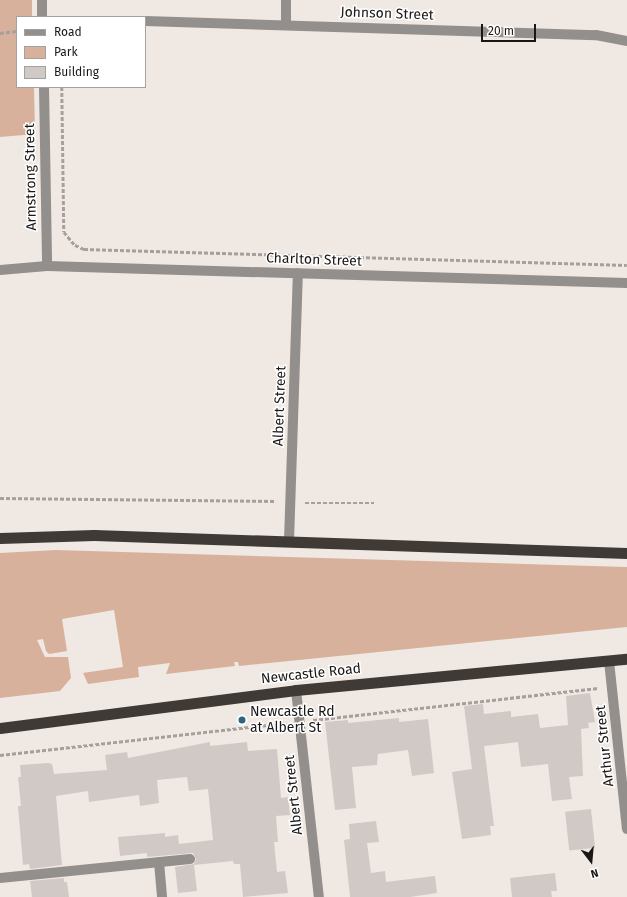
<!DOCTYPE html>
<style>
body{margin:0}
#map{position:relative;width:627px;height:897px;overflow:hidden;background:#f0e8e3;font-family:"Fira Sans",sans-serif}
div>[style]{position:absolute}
.green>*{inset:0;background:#d7b19b}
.building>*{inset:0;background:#d1c9c5;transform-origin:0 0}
.path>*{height:2.5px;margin-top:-1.25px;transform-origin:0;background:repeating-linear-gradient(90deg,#a69f9c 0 4px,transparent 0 6px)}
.service>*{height:10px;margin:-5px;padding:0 5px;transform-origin:5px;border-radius:5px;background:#928f8d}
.minor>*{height:10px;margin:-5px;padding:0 5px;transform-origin:5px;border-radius:5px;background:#928f8d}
.trunk>*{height:11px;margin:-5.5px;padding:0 5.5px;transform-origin:5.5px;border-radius:5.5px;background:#3f3a36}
.dots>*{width:11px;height:11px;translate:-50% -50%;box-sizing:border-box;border:2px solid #fff;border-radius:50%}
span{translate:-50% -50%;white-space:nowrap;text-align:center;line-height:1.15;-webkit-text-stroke:3px #fff;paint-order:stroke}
.street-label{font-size:14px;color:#1a1716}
.poi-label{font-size:14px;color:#1a1716}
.left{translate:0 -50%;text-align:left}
.legend{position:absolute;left:16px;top:16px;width:130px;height:72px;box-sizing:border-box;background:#fff;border:1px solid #a3a2a2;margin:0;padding:5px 7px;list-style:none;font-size:12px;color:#1a1716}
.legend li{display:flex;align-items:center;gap:8px;height:20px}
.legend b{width:20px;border:1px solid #a3a2a2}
.north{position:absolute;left:571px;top:841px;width:40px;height:40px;-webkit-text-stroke:3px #fff;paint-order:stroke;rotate:164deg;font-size:11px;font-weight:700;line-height:16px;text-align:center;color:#1a1716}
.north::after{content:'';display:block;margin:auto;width:14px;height:18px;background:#1a1716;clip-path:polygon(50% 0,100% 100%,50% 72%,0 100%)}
.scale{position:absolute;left:481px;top:24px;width:55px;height:18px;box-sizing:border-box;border:2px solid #1a1716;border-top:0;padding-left:5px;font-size:12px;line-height:14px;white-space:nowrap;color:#1a1716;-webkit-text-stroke:3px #fff;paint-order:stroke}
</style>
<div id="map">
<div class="green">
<i style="clip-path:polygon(0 0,32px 0,32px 17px,17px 17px,17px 87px,34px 87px,35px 134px,0 137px)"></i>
<i style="clip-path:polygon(56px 550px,627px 567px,627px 627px,239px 666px,238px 662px,234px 662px,235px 666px,166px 674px,170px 663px,138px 667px,139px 677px,88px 684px,83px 673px,123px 667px,114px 610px,62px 619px,67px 651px,49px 654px,46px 651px,43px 639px,37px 640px,45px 657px,68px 657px,71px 678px,60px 691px,0 698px,0 553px)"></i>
</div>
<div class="building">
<i style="clip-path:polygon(590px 693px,595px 722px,588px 723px,589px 728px,581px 729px,583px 776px,569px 777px,572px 799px,552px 801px,548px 764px,521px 767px,518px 742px,484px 746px,494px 826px,490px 826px,491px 835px,462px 839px,452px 772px,472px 769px,464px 706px,483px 704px,484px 714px,511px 711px,511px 717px,538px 714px,540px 728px,568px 725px,566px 696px)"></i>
<i style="clip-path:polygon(399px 718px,399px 722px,428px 719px,434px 773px,412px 776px,408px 750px,378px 754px,377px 765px,352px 767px,356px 808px,335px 810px,325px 722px,348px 720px,348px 723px)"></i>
<i style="clip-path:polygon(210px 742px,210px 746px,247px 742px,248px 751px,277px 749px,281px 798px,288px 797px,290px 815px,276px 816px,278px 842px,274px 842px,277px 872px,285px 871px,288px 893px,243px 897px,240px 864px,234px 864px,233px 861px,194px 865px,197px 891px,178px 893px,175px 867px,194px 864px,196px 859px,193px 853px,147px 857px,147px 853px,120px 856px,118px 837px,165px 833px,165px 837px,178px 835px,179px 844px,213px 840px,208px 789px,189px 791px,187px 777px,157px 780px,159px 803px,140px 806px,139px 795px,89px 802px,88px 791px,56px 796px,62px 865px,30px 869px,29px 864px,23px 865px,18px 806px,21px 806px,18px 777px,21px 777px,20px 765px,48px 763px,52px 764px,54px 774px,107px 770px,105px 755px,127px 752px,128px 758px)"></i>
<i style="left:591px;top:809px;width:39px;height:26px;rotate:84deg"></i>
<i style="clip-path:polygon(376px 821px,379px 842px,367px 843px,371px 873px,385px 871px,386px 882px,435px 876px,437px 893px,410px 897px,350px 897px,344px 840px,350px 839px,349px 824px)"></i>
<i style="clip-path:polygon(555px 873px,557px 891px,551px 891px,552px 897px,512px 897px,510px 878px)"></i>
<i style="clip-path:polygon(64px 878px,64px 882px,67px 882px,69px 897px,32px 897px,30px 881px)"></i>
</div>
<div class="path">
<i style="left:0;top:33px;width:17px;rotate:-7deg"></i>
<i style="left:62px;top:87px;width:145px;rotate:89.2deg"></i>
<i style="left:64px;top:232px;width:17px;rotate:50deg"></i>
<i style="left:75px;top:245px;width:10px;rotate:24deg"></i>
<i style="left:84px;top:249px;width:543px;rotate:1.69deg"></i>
<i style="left:0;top:498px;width:276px;rotate:0.6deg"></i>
<i style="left:305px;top:503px;width:69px"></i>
<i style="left:313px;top:720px;width:287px;rotate:-6.4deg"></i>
<i style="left:0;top:755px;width:288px;rotate:-6.4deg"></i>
</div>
<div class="service">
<i style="left:159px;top:862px;width:35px;rotate:85deg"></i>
<i style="left:0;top:878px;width:191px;rotate:-5.7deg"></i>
</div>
<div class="minor">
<i style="left:42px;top:0;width:17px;rotate:90deg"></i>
<i style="left:145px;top:21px;width:451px;rotate:1.8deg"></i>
<i style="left:596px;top:35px;width:32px;rotate:11deg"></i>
<i style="left:286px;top:25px;width:25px;rotate:-90deg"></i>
<i style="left:44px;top:87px;width:179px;rotate:89deg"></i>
<i style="left:0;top:270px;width:47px;rotate:-4.9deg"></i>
<i style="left:47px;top:266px;width:580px;rotate:1.68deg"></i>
<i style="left:289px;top:541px;width:268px;rotate:-88.1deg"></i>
<i style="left:609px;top:661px;width:169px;rotate:83.9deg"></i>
<i style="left:296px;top:690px;width:208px;rotate:83.7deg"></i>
</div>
<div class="trunk">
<i style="left:0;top:538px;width:94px;rotate:-1.8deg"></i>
<i style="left:94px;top:535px;width:533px;rotate:1.93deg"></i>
<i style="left:0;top:728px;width:298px;rotate:-7.3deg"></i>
<i style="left:296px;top:690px;width:332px;rotate:-5.4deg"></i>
</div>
<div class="dots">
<i style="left:242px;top:720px;background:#2d647f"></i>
</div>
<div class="street-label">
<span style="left:387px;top:14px;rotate:2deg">Johnson Street</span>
<span style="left:31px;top:177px;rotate:-91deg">Armstrong Street</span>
<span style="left:314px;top:260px;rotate:2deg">Charlton Street</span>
<span style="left:280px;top:406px;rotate:-88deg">Albert Street</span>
<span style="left:311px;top:674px;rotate:-6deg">Newcastle Road</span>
<span style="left:605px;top:746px;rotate:-96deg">Arthur Street</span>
<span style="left:294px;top:795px;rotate:-96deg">Albert Street</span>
</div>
<div class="poi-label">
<span class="left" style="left:250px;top:720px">Newcastle Rd<br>at Albert St</span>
</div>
<ul class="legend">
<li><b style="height:5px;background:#928f8d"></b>Road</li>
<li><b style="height:11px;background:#d7b19b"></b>Park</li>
<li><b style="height:11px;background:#d1c9c5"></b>Building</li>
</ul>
<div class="north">N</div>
<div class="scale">20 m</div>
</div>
